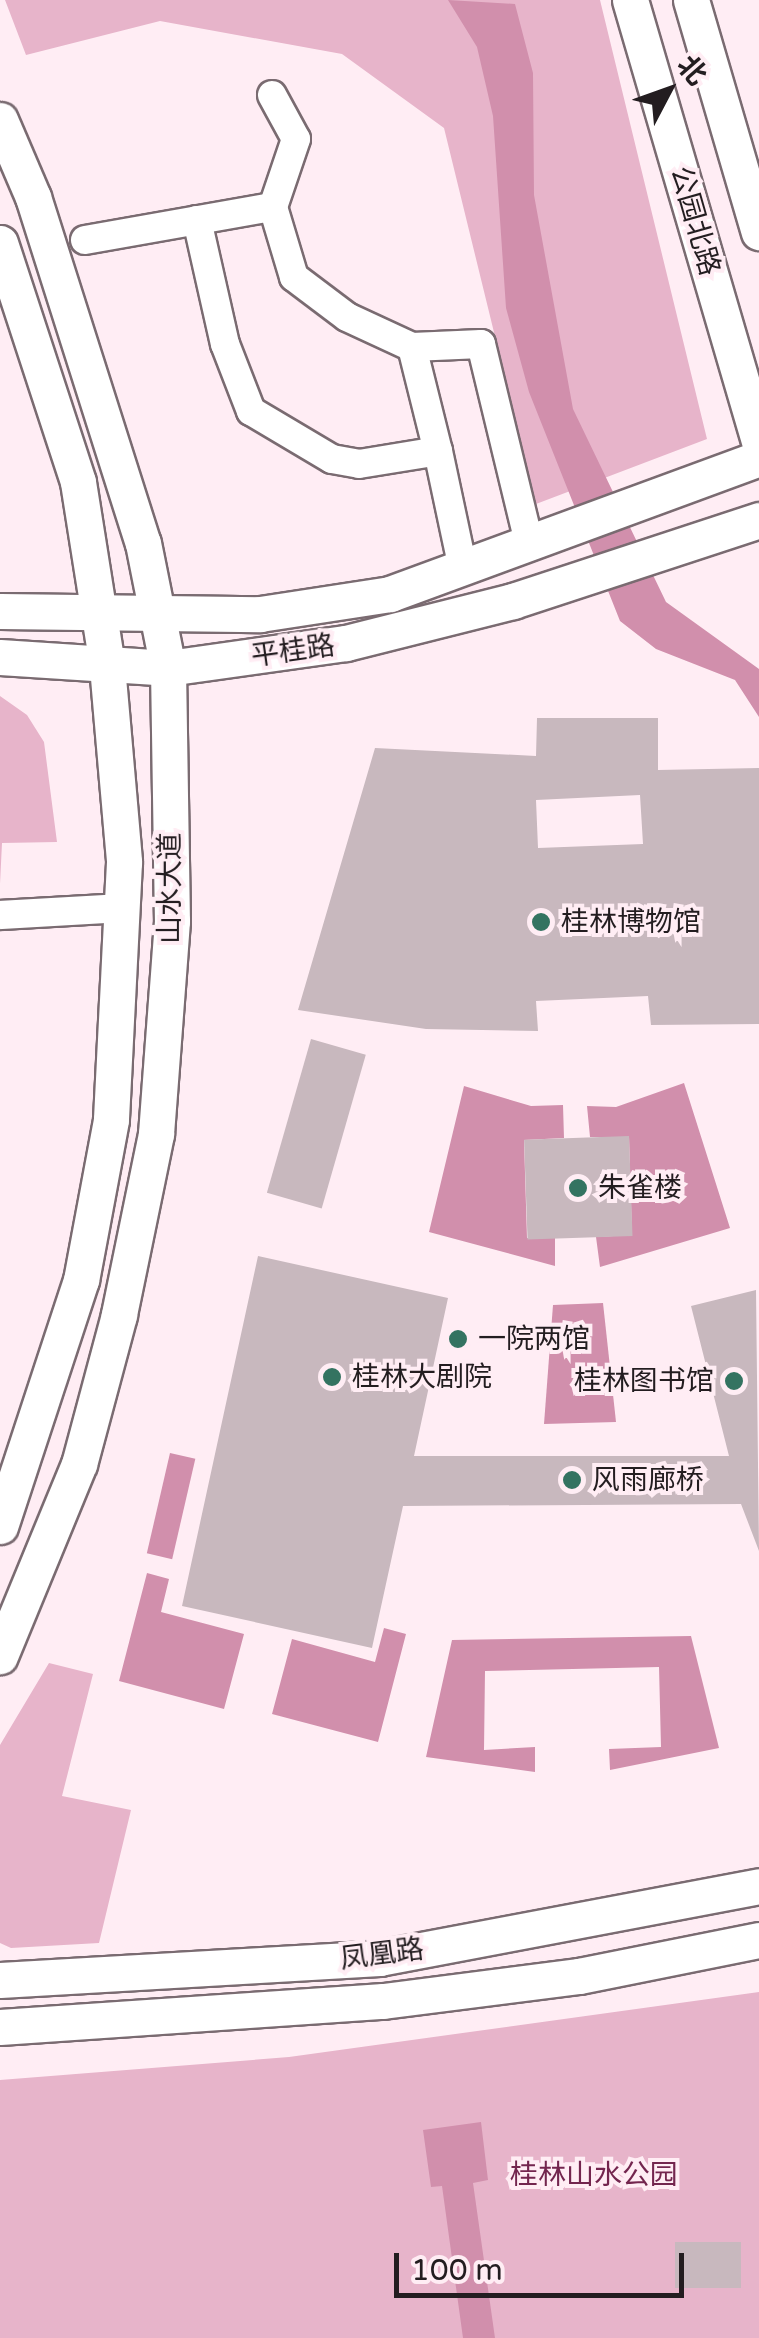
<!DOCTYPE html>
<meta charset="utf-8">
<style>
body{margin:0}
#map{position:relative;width:759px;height:2338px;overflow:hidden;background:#ffedf4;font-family:"Varela Round","Noto Sans SC",sans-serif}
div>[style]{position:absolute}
.green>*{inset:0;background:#e7b4ca}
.water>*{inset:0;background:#d18fac;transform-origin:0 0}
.building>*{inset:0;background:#c8b8be;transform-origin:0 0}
.roads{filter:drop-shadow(2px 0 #7a6b71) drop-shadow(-2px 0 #7a6b71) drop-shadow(0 2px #7a6b71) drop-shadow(0 -2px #7a6b71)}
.minor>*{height:28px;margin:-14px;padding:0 14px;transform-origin:14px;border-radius:14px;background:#fff}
.major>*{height:35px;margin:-17.5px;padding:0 17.5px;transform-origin:17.5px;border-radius:17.5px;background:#fff}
.dots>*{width:28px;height:28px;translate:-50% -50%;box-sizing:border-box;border:5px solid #ffedf4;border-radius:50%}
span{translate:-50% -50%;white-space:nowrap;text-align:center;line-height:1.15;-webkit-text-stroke:8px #ffedf4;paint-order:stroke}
.street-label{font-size:28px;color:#231d20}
.poi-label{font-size:28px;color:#231d20}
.left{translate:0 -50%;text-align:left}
.right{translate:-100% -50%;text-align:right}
.park-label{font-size:28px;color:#73254e}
.north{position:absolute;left:619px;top:40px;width:100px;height:100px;-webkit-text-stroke:8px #ffedf4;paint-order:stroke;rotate:49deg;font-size:28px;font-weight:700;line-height:40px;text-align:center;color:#231d20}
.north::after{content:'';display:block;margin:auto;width:35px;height:45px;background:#231d20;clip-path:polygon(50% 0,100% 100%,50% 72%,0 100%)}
.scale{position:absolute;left:394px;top:2253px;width:290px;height:45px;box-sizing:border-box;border:5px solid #231d20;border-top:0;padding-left:12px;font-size:30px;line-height:35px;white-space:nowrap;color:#231d20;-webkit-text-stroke:8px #ffedf4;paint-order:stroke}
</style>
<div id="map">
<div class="green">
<i style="clip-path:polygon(5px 0,600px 0,707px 439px,536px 504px,444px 128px,342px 54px,160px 21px,26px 55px)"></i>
<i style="clip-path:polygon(0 696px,27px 715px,44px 742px,57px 842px,2px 843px,0 884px)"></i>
<i style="clip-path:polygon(49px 1663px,93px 1674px,62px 1796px,131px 1810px,99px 1943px,11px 1948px,0 1943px,0 1745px)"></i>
<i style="clip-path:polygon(759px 1992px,759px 2338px,0 2338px,0 2080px,289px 2057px)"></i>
</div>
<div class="water">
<i style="clip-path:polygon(448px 0,515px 4px,533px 73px,534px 195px,573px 409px,666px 602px,759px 669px,759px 717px,735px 680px,656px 649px,620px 621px,529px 392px,506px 308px,493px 116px,477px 47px)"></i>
<i style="clip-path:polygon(684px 1083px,730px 1228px,600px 1267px,596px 1237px,632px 1235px,629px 1137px,590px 1137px,587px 1106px,616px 1107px)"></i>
<i style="clip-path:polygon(464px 1086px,531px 1106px,563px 1105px,564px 1138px,524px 1140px,527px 1238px,555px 1238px,555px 1266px,429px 1232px)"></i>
<i style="clip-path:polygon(603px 1303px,616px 1422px,544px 1424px,553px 1305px)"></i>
<i style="left:170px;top:1453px;width:26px;height:103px;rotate:13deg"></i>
<i style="clip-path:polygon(147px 1573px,169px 1579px,161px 1612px,244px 1634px,224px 1709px,119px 1681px)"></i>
<i style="clip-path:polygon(384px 1628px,406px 1634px,378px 1742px,272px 1714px,292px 1639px,375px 1662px)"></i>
<i style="clip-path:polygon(691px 1636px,719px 1748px,610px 1770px,609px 1749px,661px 1747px,659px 1667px,485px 1671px,484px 1750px,535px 1747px,535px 1772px,426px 1757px,452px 1640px)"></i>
<i style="clip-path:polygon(481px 2122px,488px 2180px,473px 2183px,495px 2338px,463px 2338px,442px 2186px,431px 2187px,423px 2130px)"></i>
</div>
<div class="building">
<i style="clip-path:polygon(evenodd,537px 718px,658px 718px,658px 770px,759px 768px,759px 1024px,651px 1025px,648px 996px,536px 1001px,538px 1031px,426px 1029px,298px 1010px,375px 748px,536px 756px,537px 718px,640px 795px,643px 844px,538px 848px,536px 800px,640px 795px)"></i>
<i style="left:311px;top:1039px;width:57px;height:160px;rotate:16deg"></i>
<i style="left:629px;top:1136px;width:100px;height:105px;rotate:88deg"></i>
<i style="clip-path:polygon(258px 1256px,448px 1298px,414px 1456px,729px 1456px,691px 1306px,756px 1290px,759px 1551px,741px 1504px,403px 1506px,372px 1648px,182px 1606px)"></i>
<i style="left:675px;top:2242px;width:66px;height:46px"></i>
</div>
<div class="roads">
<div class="minor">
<i style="left:272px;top:95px;width:50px;rotate:61.4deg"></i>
<i style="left:296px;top:139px;width:72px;rotate:108.7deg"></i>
<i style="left:197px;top:220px;width:127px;rotate:77.3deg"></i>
<i style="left:225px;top:344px;width:72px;rotate:68.8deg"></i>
<i style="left:251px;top:411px;width:94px;rotate:30.7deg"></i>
<i style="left:332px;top:459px;width:27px;rotate:10deg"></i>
<i style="left:359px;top:464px;width:80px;rotate:-9.3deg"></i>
<i style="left:438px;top:451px;width:121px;rotate:78deg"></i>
<i style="left:85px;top:240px;width:191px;rotate:-10deg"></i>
<i style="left:273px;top:207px;width:73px;rotate:73.3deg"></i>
<i style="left:294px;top:277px;width:66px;rotate:37deg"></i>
<i style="left:347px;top:317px;width:72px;rotate:24.8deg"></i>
<i style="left:412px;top:347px;width:69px;rotate:-2.5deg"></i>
<i style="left:481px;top:344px;width:208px;rotate:76.4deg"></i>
<i style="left:412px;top:347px;width:107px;rotate:76deg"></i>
<i style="left:0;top:915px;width:122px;rotate:-3.3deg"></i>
</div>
<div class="major">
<i style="left:630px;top:0;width:459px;rotate:73.7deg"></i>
<i style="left:691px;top:0;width:242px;rotate:73.7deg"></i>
<i style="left:0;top:120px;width:84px;rotate:66.8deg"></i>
<i style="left:33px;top:197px;width:363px;rotate:72.4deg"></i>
<i style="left:143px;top:543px;width:127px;rotate:78.7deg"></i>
<i style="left:168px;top:668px;width:253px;rotate:89.1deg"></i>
<i style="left:172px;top:921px;width:214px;rotate:94.3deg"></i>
<i style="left:156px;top:1134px;width:185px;rotate:101.6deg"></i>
<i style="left:119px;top:1315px;width:154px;rotate:105deg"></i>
<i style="left:79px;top:1464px;width:208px;rotate:112.4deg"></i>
<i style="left:0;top:243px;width:251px;rotate:71.9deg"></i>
<i style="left:78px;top:482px;width:186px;rotate:81deg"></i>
<i style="left:107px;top:666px;width:197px;rotate:85deg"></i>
<i style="left:124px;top:862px;width:258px;rotate:92.9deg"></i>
<i style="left:111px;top:1120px;width:163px;rotate:100.6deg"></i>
<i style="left:81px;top:1280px;width:259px;rotate:108.2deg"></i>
<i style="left:0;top:611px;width:260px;rotate:0.7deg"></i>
<i style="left:260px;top:614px;width:132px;rotate:-8.7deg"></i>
<i style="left:390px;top:594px;width:393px;rotate:-20.2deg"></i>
<i style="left:0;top:657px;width:168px;rotate:3.7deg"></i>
<i style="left:168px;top:668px;width:180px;rotate:-8deg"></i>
<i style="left:346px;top:643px;width:172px;rotate:-14.1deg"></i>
<i style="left:513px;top:601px;width:259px;rotate:-18.2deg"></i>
<i style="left:0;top:1980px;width:380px;rotate:-3.3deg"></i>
<i style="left:379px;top:1958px;width:387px;rotate:-10.7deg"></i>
<i style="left:0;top:2027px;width:384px;rotate:-3.9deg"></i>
<i style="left:383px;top:2001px;width:198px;rotate:-7.3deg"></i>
<i style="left:579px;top:1976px;width:184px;rotate:-11.3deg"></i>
</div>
</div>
<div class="dots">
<i style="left:541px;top:922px;background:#347361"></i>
<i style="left:578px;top:1188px;background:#347361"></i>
<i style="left:458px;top:1339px;background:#347361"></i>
<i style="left:332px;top:1377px;background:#347361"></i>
<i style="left:734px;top:1381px;background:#347361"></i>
<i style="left:572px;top:1480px;background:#347361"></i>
</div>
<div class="street-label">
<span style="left:695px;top:221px;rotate:74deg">公园北路</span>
<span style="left:293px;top:651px;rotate:-8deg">平桂路</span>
<span style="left:170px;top:888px;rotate:-90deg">山水大道</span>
<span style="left:382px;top:1954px;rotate:-7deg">凤凰路</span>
</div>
<div class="poi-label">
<span class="left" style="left:561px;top:922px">桂林博物馆</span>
<span class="left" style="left:598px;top:1188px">朱雀楼</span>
<span class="left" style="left:478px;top:1339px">一院两馆</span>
<span class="left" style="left:352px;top:1377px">桂林大剧院</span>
<span class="right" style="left:714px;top:1381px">桂林图书馆</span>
<span class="left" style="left:592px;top:1480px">风雨廊桥</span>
</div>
<div class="park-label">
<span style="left:594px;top:2175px">桂林山水公园</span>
</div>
<div class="north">北</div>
<div class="scale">100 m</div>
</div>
